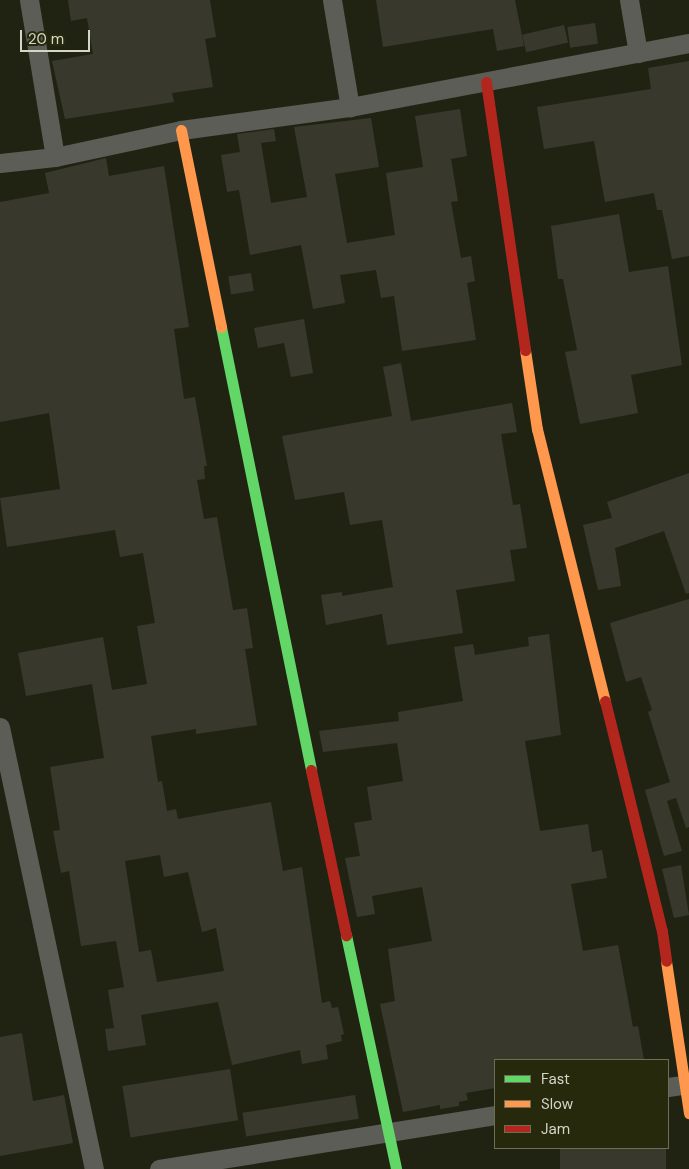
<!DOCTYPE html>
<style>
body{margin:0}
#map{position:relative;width:689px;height:1169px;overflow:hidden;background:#212312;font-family:"DM Sans",sans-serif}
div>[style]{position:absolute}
.building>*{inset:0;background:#38392c;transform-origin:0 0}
.street>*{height:19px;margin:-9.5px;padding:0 9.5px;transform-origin:9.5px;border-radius:9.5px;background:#5c5d56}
.fast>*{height:11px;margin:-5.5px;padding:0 5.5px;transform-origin:5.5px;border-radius:5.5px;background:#63d668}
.slow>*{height:11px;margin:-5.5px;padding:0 5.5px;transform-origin:5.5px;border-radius:5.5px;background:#ff974d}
.jam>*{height:11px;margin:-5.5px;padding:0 5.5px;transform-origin:5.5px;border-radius:5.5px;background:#b3261e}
span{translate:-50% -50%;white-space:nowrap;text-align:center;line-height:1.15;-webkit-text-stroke:5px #26290c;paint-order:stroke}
.legend{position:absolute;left:494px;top:1059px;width:175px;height:90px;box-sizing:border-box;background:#26290c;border:1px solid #6c6f56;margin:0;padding:6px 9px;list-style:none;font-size:15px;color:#d4d7c6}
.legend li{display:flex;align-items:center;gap:10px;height:25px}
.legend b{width:25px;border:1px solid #6c6f56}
.scale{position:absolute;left:20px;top:30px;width:70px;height:22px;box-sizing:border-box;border:2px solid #d4d7c6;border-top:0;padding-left:6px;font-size:15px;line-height:18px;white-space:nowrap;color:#d4d7c6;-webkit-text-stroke:4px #26290c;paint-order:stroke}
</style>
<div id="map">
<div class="building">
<i style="clip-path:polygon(68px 0,210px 0,216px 37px,205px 39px,213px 87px,172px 93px,174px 102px,65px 119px,52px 61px,93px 54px,87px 18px,71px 21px)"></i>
<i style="clip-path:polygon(376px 0,515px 0,524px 46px,497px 51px,493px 29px,383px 47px)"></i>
<i style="left:595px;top:23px;width:21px;height:28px;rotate:82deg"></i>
<i style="left:564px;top:25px;width:18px;height:43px;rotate:77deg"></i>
<i style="clip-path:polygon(689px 61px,689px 256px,672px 259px,662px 210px,657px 210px,654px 193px,605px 202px,594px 141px,544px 149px,537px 107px,651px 89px,648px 68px)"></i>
<i style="clip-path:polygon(460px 109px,467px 156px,451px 159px,458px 201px,451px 202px,461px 258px,471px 256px,475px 281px,467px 283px,476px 340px,402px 351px,394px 296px,381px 298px,376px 270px,340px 275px,345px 303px,313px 309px,301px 245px,250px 255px,239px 190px,227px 192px,221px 155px,240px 152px,237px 134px,274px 129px,276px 141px,261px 143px,271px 203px,307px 197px,294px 127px,371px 118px,379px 167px,335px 174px,347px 243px,395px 235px,386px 173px,423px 167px,415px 116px)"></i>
<i style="clip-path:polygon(evenodd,106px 158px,109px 176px,164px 166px,189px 327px,174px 329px,184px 399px,195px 397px,207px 466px,204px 466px,205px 479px,197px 480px,204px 519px,217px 517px,233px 610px,247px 608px,253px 648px,245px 649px,257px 725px,196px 734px,196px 729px,151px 736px,158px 782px,162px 781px,167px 811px,176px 809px,178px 819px,271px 802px,283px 871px,302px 867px,322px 1003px,330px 1001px,332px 1008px,338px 1007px,344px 1034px,341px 1035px,342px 1041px,326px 1045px,328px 1059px,302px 1064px,300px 1050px,232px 1065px,218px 1002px,141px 1015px,146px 1045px,108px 1051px,105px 1029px,114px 1028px,108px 990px,124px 987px,116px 941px,81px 946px,69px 871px,61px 873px,53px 831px,60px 830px,50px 767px,104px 758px,92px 684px,26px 696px,18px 653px,103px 637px,112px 690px,147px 684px,137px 626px,155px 623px,143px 553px,120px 557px,115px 530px,7px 547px,0 498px,60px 489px,49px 413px,0 422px,0 202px,49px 193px,45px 173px,106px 158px,160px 855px,164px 877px,188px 872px,202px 932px,216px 928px,224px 971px,157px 982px,151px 950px,139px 952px,125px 861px,160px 855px)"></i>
<i style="clip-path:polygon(619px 214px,629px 272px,668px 266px,682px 365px,631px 375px,638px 413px,580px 424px,565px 352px,577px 350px,563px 279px,558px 279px,551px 226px)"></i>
<i style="left:251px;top:273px;width:18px;height:23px;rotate:81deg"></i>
<i style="clip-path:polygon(304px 319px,313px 373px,291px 377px,284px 343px,258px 348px,254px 328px)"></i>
<i style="clip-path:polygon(401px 363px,411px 421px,512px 403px,517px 432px,501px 434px,513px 505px,520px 504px,527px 548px,510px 550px,515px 581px,456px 590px,463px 633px,387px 645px,382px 614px,326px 625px,321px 595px,342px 592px,342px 596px,393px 587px,382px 520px,350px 525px,344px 492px,295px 500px,282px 436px,392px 416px,383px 367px)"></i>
<i style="clip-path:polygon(689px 473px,689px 593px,686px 594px,664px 531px,615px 548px,621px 586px,598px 590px,583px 525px,612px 518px,607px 502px)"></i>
<i style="clip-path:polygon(689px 599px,689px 827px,686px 828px,676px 798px,667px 801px,682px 851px,664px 856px,645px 790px,670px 782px,648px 712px,652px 710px,641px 677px,626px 682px,610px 623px)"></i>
<i style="clip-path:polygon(549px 634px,561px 735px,525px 741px,540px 831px,588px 824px,592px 852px,602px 850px,607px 878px,571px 884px,583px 951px,618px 945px,633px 1027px,638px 1026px,644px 1060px,495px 1060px,495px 1088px,466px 1093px,468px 1100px,459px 1102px,459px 1106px,440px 1109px,440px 1105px,403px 1112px,380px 1004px,395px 1001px,388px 949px,432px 941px,422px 887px,372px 896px,375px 914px,357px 917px,345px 858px,360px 856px,354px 823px,372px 820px,367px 787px,403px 781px,397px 743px,323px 752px,319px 731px,399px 721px,398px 712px,463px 701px,454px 647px,473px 644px,475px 655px,529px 646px,528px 637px)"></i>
<i style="clip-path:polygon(681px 865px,689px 915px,674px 918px,662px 869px)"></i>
<i style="clip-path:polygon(22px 1033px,33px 1101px,64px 1095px,73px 1143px,0 1156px,0 1037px)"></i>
<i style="left:230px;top:1069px;width:52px;height:109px;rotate:81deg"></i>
<i style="left:355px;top:1095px;width:24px;height:114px;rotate:81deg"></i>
<i style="left:560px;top:1148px;width:106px;height:21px"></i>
</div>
<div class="street">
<i style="left:29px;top:0;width:159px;rotate:80.6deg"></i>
<i style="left:332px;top:0;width:109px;rotate:80.5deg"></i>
<i style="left:629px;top:0;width:54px;rotate:80.4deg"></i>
<i style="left:0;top:163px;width:55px;rotate:-6.2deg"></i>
<i style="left:55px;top:157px;width:129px;rotate:-12.1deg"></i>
<i style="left:181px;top:130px;width:171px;rotate:-7.8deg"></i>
<i style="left:350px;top:107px;width:345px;rotate:-10.7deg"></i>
<i style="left:0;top:727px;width:452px;rotate:78deg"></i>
<i style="left:668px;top:1087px;width:15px;rotate:-8deg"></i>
<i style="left:159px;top:1169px;width:340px;rotate:-9.1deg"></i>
</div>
<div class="fast">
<i style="left:221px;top:327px;width:452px;rotate:78.5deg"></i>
<i style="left:346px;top:935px;width:239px;rotate:77.9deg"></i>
</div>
<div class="slow">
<i style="left:181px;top:130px;width:201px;rotate:78.5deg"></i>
<i style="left:525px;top:350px;width:80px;rotate:81.4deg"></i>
<i style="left:537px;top:429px;width:280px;rotate:76deg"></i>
<i style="left:666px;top:961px;width:154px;rotate:81.4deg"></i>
</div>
<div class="jam">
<i style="left:486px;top:82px;width:271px;rotate:81.7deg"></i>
<i style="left:605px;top:701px;width:237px;rotate:76.1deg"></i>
<i style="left:662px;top:931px;width:30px;rotate:82deg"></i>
<i style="left:311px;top:770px;width:169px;rotate:78deg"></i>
</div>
<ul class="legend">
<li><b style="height:6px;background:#63d668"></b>Fast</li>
<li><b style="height:6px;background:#ff974d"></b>Slow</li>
<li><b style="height:6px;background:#b3261e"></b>Jam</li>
</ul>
<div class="scale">20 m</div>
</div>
